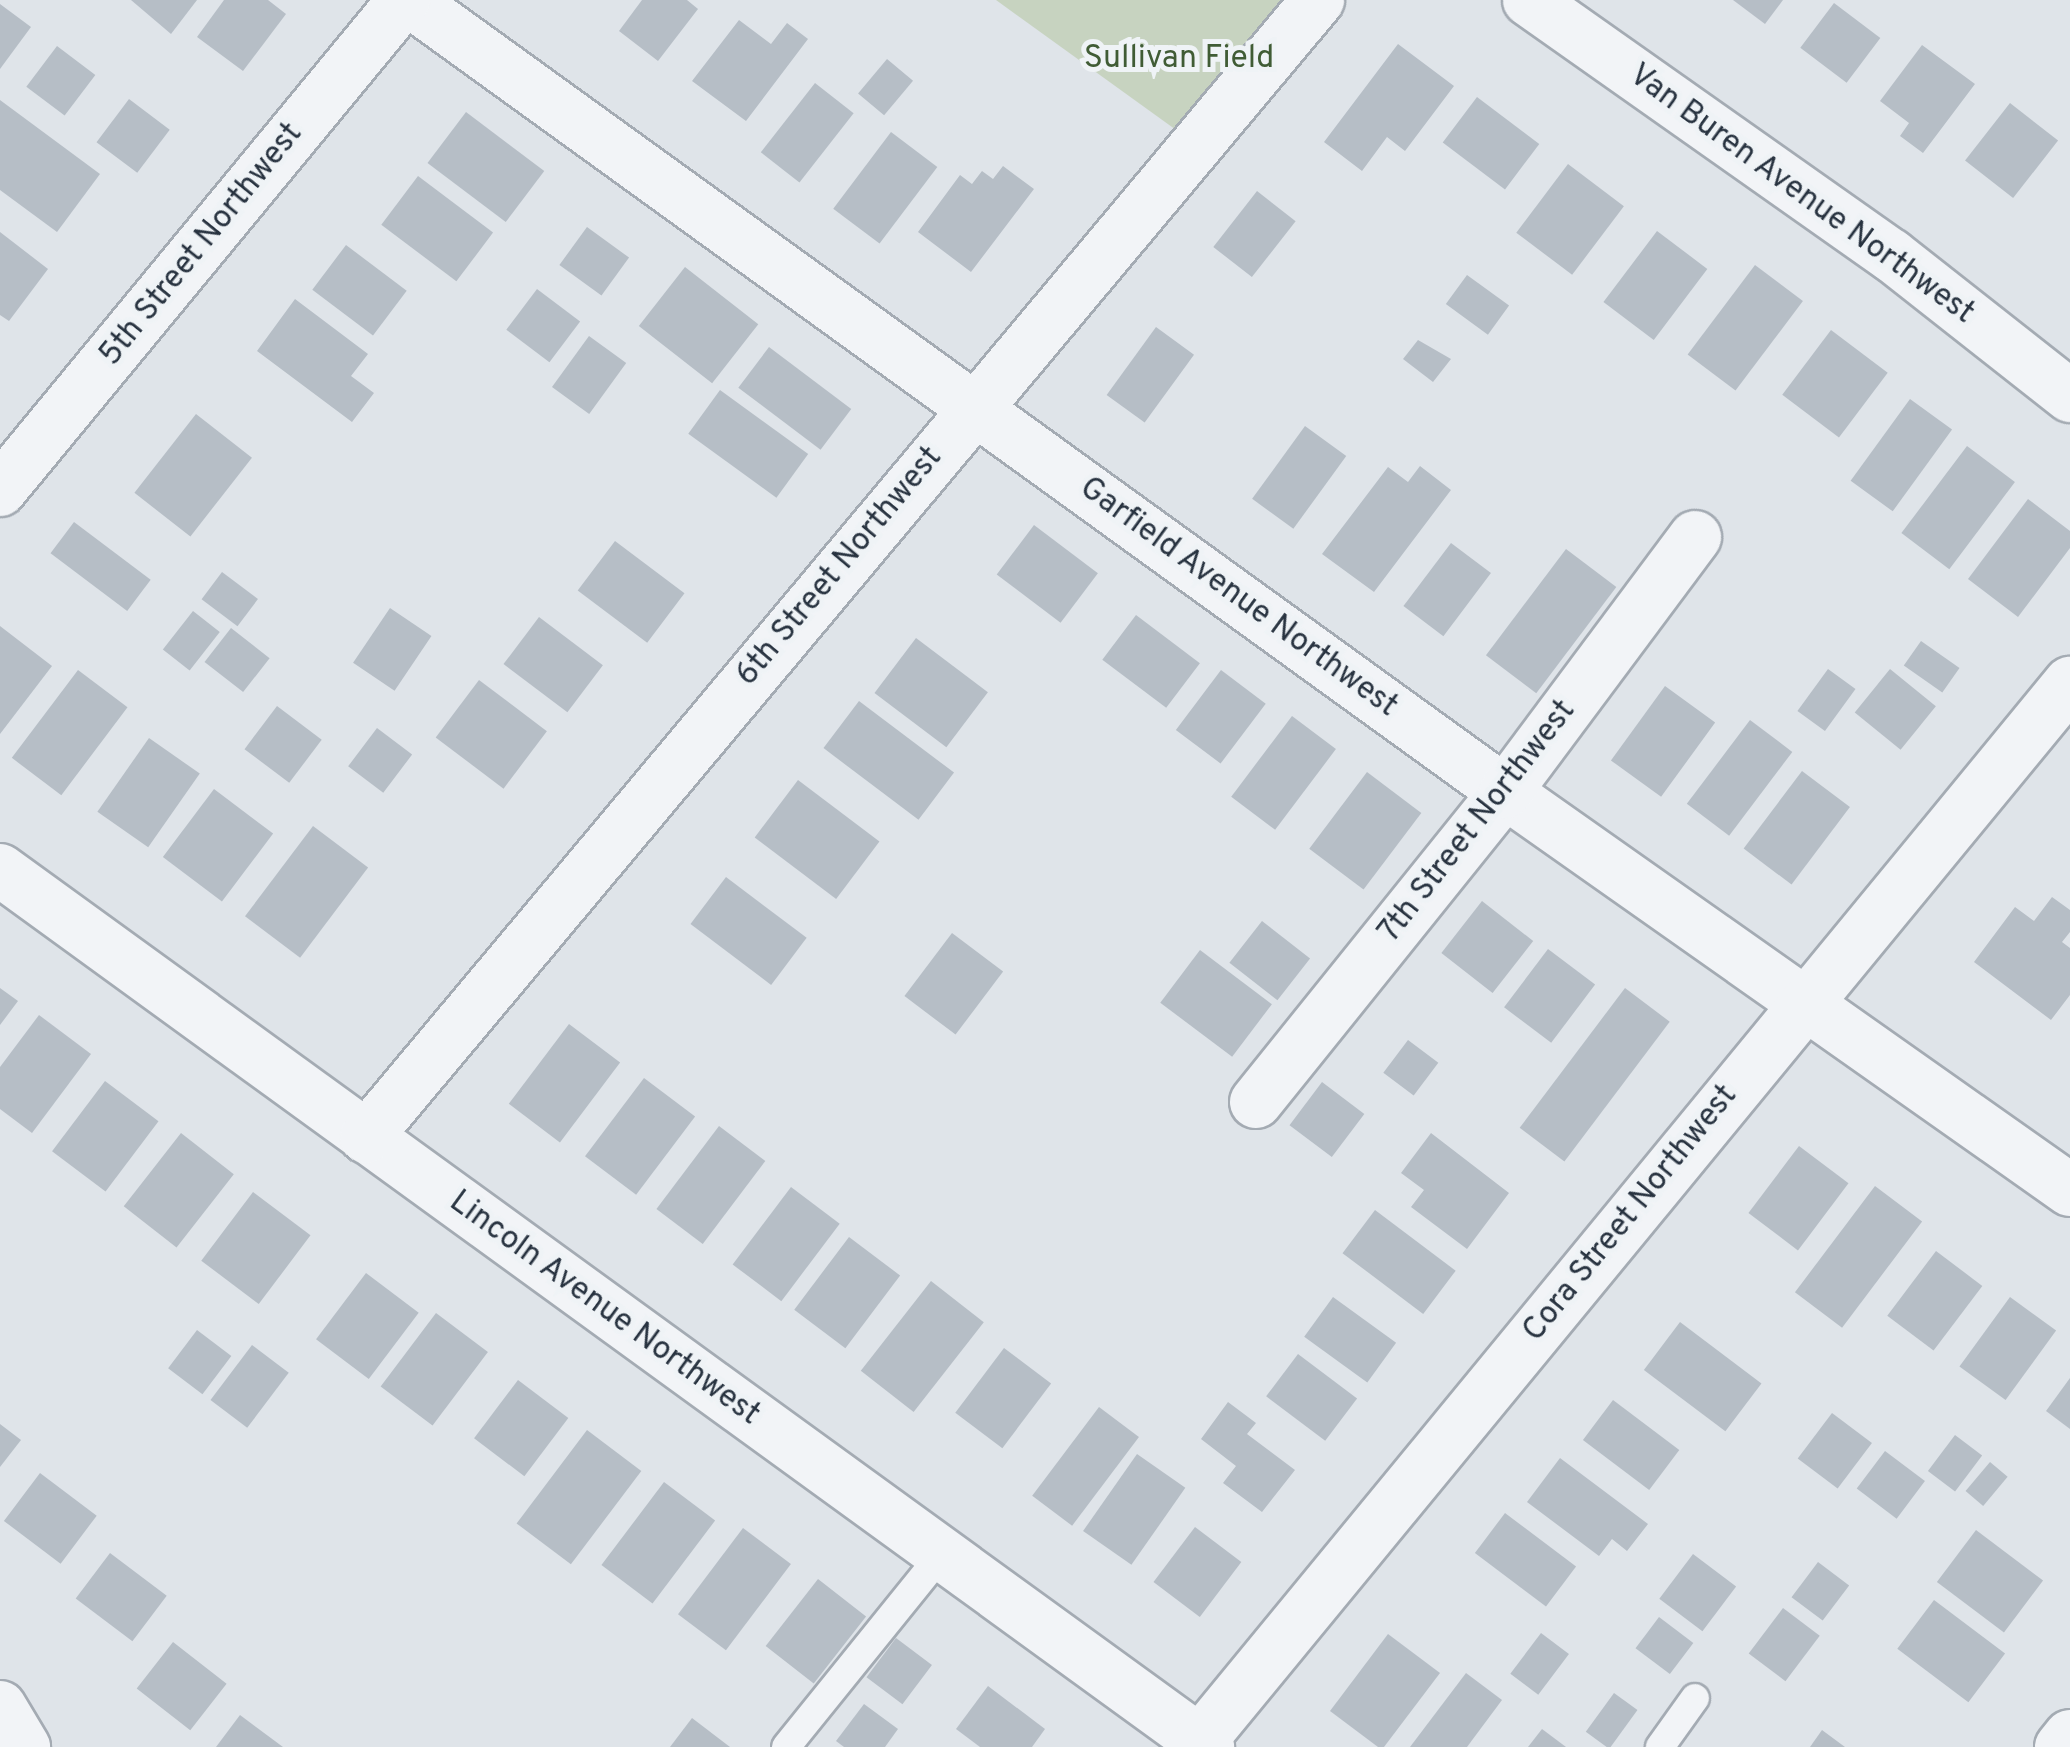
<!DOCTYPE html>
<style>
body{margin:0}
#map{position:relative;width:2070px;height:1747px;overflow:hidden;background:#dfe4e9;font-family:Overpass,sans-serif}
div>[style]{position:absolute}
.green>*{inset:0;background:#c7d3c0}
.building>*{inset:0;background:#b6bec6;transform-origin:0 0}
.roads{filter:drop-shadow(2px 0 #a4abb3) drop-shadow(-2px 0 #a4abb3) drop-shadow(0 2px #a4abb3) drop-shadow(0 -2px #a4abb3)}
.lane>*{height:28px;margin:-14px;padding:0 14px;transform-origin:14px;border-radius:14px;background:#f2f4f7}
.street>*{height:52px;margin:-26px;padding:0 26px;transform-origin:26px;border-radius:26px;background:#f2f4f7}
span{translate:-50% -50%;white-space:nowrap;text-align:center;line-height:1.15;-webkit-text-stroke:10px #eff3f6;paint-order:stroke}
.park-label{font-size:32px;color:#405c35}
.street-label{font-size:32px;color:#283340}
</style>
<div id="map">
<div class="green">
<i style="clip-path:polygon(996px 0,1305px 0,1190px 140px)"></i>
</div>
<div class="building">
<i style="clip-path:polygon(131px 0,197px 0,171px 34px)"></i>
<i style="clip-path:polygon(224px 0,268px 0,286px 14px,243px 71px,197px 37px)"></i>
<i style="clip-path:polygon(642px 0,687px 0,698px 9px,658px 61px,619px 31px)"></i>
<i style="clip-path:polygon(1733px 0,1783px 0,1765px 24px)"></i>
<i style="left:1834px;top:3px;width:58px;height:56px;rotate:37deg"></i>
<i style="clip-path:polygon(0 4px,31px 27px,0 69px)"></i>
<i style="clip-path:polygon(739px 20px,771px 44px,787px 23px,808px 39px,746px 121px,692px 81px)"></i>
<i style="clip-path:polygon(1398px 44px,1454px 86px,1405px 151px,1387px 137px,1362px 171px,1324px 142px)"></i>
<i style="clip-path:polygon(1922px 45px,1975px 84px,1923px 153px,1900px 136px,1909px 123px,1880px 101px)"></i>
<i style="left:57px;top:46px;width:48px;height:51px;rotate:37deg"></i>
<i style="left:887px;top:59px;width:34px;height:45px;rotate:40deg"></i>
<i style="left:815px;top:83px;width:49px;height:88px;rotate:38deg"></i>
<i style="left:1477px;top:97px;width:78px;height:57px;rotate:37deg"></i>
<i style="left:129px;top:99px;width:51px;height:54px;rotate:37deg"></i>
<i style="clip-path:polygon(0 100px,100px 174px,57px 232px,0 190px)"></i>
<i style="left:2010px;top:103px;width:61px;height:73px;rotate:38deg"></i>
<i style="left:466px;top:112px;width:98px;height:64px;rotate:37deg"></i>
<i style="left:891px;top:132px;width:58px;height:96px;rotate:37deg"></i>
<i style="left:1568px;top:164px;width:70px;height:86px;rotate:37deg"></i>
<i style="clip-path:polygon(1003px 166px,1034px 189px,971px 272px,918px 232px,960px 175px,972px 184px,982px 171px,993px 179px)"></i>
<i style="left:418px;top:176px;width:94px;height:61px;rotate:37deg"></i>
<i style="left:1257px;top:191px;width:49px;height:71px;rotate:38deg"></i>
<i style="left:587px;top:227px;width:52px;height:47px;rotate:36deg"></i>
<i style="left:1657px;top:231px;width:63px;height:89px;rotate:37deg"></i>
<i style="clip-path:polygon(0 232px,48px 269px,9px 321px,0 315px)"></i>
<i style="left:346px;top:245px;width:76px;height:56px;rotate:37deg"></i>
<i style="left:1755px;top:265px;width:60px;height:112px;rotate:37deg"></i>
<i style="left:685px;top:267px;width:93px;height:75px;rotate:38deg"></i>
<i style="left:1467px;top:275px;width:52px;height:36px;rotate:36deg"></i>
<i style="left:537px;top:289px;width:54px;height:51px;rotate:37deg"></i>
<i style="clip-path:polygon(295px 299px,368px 354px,351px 376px,374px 393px,352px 422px,257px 351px)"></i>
<i style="left:1156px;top:327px;width:47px;height:84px;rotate:36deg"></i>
<i style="left:1831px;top:330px;width:71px;height:81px;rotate:37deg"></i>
<i style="left:589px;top:336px;width:46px;height:63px;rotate:36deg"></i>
<i style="clip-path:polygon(1418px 340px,1451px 359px,1433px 382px,1403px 359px)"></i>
<i style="left:769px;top:347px;width:103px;height:51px;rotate:37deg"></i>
<i style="left:720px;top:390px;width:109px;height:54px;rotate:36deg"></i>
<i style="left:1910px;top:399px;width:52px;height:101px;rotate:36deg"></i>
<i style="left:196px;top:414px;width:71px;height:100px;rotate:38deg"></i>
<i style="left:1305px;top:426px;width:51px;height:90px;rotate:36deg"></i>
<i style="left:1967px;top:446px;width:60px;height:109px;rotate:37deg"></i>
<i style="clip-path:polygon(1420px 466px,1451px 490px,1374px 592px,1322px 554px,1388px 467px,1408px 482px)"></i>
<i style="clip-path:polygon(2028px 499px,2070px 531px,2070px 548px,2018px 617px,1968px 579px)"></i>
<i style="left:74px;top:522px;width:96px;height:39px;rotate:37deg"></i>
<i style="left:1034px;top:525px;width:80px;height:62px;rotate:37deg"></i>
<i style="left:615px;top:541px;width:87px;height:62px;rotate:37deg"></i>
<i style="left:1451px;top:543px;width:50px;height:79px;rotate:37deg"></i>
<i style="left:1566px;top:549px;width:63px;height:133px;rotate:37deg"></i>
<i style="left:222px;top:572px;width:45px;height:34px;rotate:37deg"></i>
<i style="left:390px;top:608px;width:50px;height:66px;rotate:34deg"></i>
<i style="left:193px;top:611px;width:34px;height:49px;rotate:38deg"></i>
<i style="left:1136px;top:615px;width:80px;height:56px;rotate:37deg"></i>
<i style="left:539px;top:617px;width:80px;height:59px;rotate:37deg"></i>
<i style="clip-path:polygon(0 626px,52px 666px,0 734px)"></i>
<i style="left:231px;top:628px;width:49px;height:43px;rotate:38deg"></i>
<i style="left:916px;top:638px;width:90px;height:69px;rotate:37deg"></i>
<i style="left:1921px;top:641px;width:47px;height:30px;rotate:35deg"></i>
<i style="left:1828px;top:669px;width:34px;height:52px;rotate:36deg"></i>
<i style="left:1890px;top:669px;width:59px;height:56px;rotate:39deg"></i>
<i style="left:78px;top:670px;width:62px;height:110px;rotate:37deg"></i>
<i style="left:1221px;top:670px;width:56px;height:75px;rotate:37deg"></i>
<i style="left:479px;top:680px;width:85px;height:72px;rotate:37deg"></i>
<i style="left:1665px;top:686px;width:62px;height:92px;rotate:36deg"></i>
<i style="left:859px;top:701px;width:119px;height:59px;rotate:37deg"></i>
<i style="left:277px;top:706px;width:56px;height:54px;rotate:37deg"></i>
<i style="left:1292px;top:716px;width:55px;height:101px;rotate:37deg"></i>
<i style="left:1750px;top:720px;width:53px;height:105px;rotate:37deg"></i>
<i style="left:377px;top:728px;width:44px;height:48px;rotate:37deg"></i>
<i style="left:149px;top:738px;width:62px;height:90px;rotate:35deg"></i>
<i style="left:1802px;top:771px;width:60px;height:97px;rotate:37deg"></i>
<i style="left:1367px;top:772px;width:68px;height:96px;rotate:37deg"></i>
<i style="left:798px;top:780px;width:102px;height:72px;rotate:37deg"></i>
<i style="left:214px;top:789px;width:74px;height:85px;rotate:37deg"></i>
<i style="left:313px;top:826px;width:69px;height:113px;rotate:37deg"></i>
<i style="left:726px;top:877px;width:101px;height:59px;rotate:37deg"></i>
<i style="clip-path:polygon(2052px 897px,2070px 910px,2070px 932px,2062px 942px,2070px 948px,2070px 995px,2051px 1020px,1974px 962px,2015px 907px,2034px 921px)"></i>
<i style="left:1482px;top:901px;width:65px;height:66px;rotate:38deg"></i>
<i style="left:1262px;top:921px;width:61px;height:53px;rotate:38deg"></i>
<i style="left:952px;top:933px;width:64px;height:79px;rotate:37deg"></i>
<i style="left:1548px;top:949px;width:59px;height:73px;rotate:37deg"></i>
<i style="left:1200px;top:950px;width:90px;height:66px;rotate:37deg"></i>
<i style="clip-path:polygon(0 988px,18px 1001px,0 1025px)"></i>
<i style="left:1625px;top:988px;width:56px;height:175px;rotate:37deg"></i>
<i style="clip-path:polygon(39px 1015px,91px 1054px,32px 1133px,0 1109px,0 1067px)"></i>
<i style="left:569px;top:1024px;width:64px;height:100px;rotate:37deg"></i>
<i style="left:1408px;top:1040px;width:38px;height:41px;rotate:37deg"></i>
<i style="left:644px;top:1078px;width:64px;height:98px;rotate:37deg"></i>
<i style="left:105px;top:1081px;width:67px;height:88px;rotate:37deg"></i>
<i style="left:1322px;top:1082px;width:53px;height:54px;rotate:37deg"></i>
<i style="left:719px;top:1126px;width:58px;height:104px;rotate:37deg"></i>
<i style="left:181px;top:1133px;width:67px;height:93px;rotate:38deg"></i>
<i style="clip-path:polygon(1431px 1133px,1509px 1193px,1467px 1249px,1411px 1207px,1424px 1190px,1401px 1173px)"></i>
<i style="left:1799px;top:1146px;width:62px;height:84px;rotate:37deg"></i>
<i style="left:1875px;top:1186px;width:59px;height:133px;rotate:37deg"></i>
<i style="left:791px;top:1187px;width:61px;height:97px;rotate:37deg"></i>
<i style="left:253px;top:1192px;width:72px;height:86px;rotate:37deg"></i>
<i style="left:1375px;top:1210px;width:101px;height:54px;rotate:37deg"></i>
<i style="left:849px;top:1237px;width:64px;height:91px;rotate:37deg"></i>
<i style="left:1936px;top:1251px;width:58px;height:81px;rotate:37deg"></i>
<i style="left:366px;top:1273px;width:66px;height:83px;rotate:37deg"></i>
<i style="left:931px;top:1281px;width:67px;height:114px;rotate:38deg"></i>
<i style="left:1333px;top:1297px;width:78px;height:49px;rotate:36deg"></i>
<i style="left:2010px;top:1297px;width:57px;height:86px;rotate:36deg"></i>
<i style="left:436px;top:1313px;width:65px;height:92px;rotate:37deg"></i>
<i style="left:1680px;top:1322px;width:102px;height:60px;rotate:37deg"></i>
<i style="left:197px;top:1330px;width:43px;height:48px;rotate:37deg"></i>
<i style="left:252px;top:1345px;width:46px;height:69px;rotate:37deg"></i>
<i style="left:1004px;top:1348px;width:59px;height:81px;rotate:37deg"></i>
<i style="left:1298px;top:1354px;width:74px;height:53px;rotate:37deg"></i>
<i style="clip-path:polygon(2070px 1378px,2070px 1429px,2046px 1411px)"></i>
<i style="left:518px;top:1380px;width:63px;height:73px;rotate:37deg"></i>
<i style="left:1613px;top:1400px;width:83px;height:50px;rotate:37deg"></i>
<i style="clip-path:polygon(1228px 1402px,1256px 1423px,1247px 1434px,1295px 1470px,1262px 1512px,1223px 1483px,1236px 1466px,1201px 1439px)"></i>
<i style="left:1099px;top:1407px;width:50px;height:111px;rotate:37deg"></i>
<i style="left:1832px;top:1413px;width:50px;height:57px;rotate:37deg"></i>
<i style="clip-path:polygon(0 1424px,21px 1440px,0 1467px)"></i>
<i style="left:587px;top:1430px;width:68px;height:117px;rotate:37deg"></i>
<i style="left:1955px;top:1435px;width:34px;height:45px;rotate:37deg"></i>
<i style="left:1885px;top:1451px;width:50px;height:47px;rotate:37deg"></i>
<i style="left:1137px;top:1454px;width:59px;height:94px;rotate:35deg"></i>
<i style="clip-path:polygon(1560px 1458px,1648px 1524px,1627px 1551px,1612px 1539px,1599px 1556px,1527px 1502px)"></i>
<i style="left:1990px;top:1462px;width:23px;height:38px;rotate:40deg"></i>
<i style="left:40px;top:1473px;width:71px;height:60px;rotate:37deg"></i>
<i style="left:664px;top:1482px;width:64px;height:104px;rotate:37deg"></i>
<i style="left:1505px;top:1513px;width:89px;height:50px;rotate:37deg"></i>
<i style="left:1195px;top:1527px;width:58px;height:69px;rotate:37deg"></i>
<i style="left:743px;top:1528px;width:60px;height:108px;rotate:37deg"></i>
<i style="left:1976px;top:1530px;width:84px;height:65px;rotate:37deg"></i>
<i style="left:110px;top:1553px;width:71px;height:57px;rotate:37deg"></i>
<i style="left:1693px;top:1554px;width:54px;height:56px;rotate:37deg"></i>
<i style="left:1818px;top:1562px;width:39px;height:44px;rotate:37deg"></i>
<i style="left:818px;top:1579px;width:61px;height:85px;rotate:38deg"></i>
<i style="left:1934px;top:1600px;width:89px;height:61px;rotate:37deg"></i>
<i style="left:1783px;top:1608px;width:46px;height:57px;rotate:37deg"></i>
<i style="left:1659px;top:1617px;width:43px;height:39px;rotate:37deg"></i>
<i style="left:1541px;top:1633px;width:35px;height:51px;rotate:37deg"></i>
<i style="clip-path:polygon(1388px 1634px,1440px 1673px,1384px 1747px,1378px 1747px,1330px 1711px)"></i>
<i style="left:896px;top:1638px;width:45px;height:49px;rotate:37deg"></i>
<i style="left:173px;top:1642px;width:68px;height:59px;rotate:38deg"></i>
<i style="clip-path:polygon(1466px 1673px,1502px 1700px,1467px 1747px,1410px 1747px)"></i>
<i style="clip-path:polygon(988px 1686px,1045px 1729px,1032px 1747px,980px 1747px,956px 1729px)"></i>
<i style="left:1614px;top:1693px;width:29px;height:48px;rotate:36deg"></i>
<i style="clip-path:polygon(864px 1704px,898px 1729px,885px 1747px,844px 1747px,836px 1741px)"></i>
<i style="clip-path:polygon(240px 1715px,283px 1747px,216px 1747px)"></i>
<i style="clip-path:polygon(692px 1718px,730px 1747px,670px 1747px)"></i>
<i style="clip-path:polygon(1542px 1729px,1566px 1747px,1528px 1747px)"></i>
<i style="clip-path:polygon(1822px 1730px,1845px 1747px,1810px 1747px)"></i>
</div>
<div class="roads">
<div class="lane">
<i style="left:786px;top:1747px;width:248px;rotate:-51.1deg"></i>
<i style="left:1660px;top:1747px;width:60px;rotate:-54.5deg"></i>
</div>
<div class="street">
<i style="left:409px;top:0;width:1352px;rotate:35.85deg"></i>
<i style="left:1505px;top:792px;width:691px;rotate:35.16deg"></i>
<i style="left:1529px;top:0;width:443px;rotate:35.2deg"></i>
<i style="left:1891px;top:255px;width:228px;rotate:38.2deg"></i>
<i style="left:0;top:490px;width:635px;rotate:-50.49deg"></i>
<i style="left:0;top:870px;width:1493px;rotate:35.98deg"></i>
<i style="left:1256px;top:1102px;width:398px;rotate:-51.2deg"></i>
<i style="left:1505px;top:792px;width:318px;rotate:-53.3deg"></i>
<i style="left:366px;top:1137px;width:1483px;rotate:-50.06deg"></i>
<i style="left:0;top:1707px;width:47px;rotate:59deg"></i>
<i style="left:1195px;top:1747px;width:1378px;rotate:-50.57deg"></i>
<i style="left:2061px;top:1747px;width:14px;rotate:-51deg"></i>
</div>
</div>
<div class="park-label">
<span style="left:1179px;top:59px">Sullivan Field</span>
</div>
<div class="street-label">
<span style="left:1801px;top:195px;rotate:36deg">Van Buren Avenue Northwest</span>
<span style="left:202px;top:245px;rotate:-51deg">5th Street Northwest</span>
<span style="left:840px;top:567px;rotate:-50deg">6th Street Northwest</span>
<span style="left:1238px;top:598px;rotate:36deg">Garfield Avenue Northwest</span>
<span style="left:1478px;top:822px;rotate:-52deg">7th Street Northwest</span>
<span style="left:1631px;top:1214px;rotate:-51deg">Cora Street Northwest</span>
<span style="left:604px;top:1309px;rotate:36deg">Lincoln Avenue Northwest</span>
</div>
</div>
